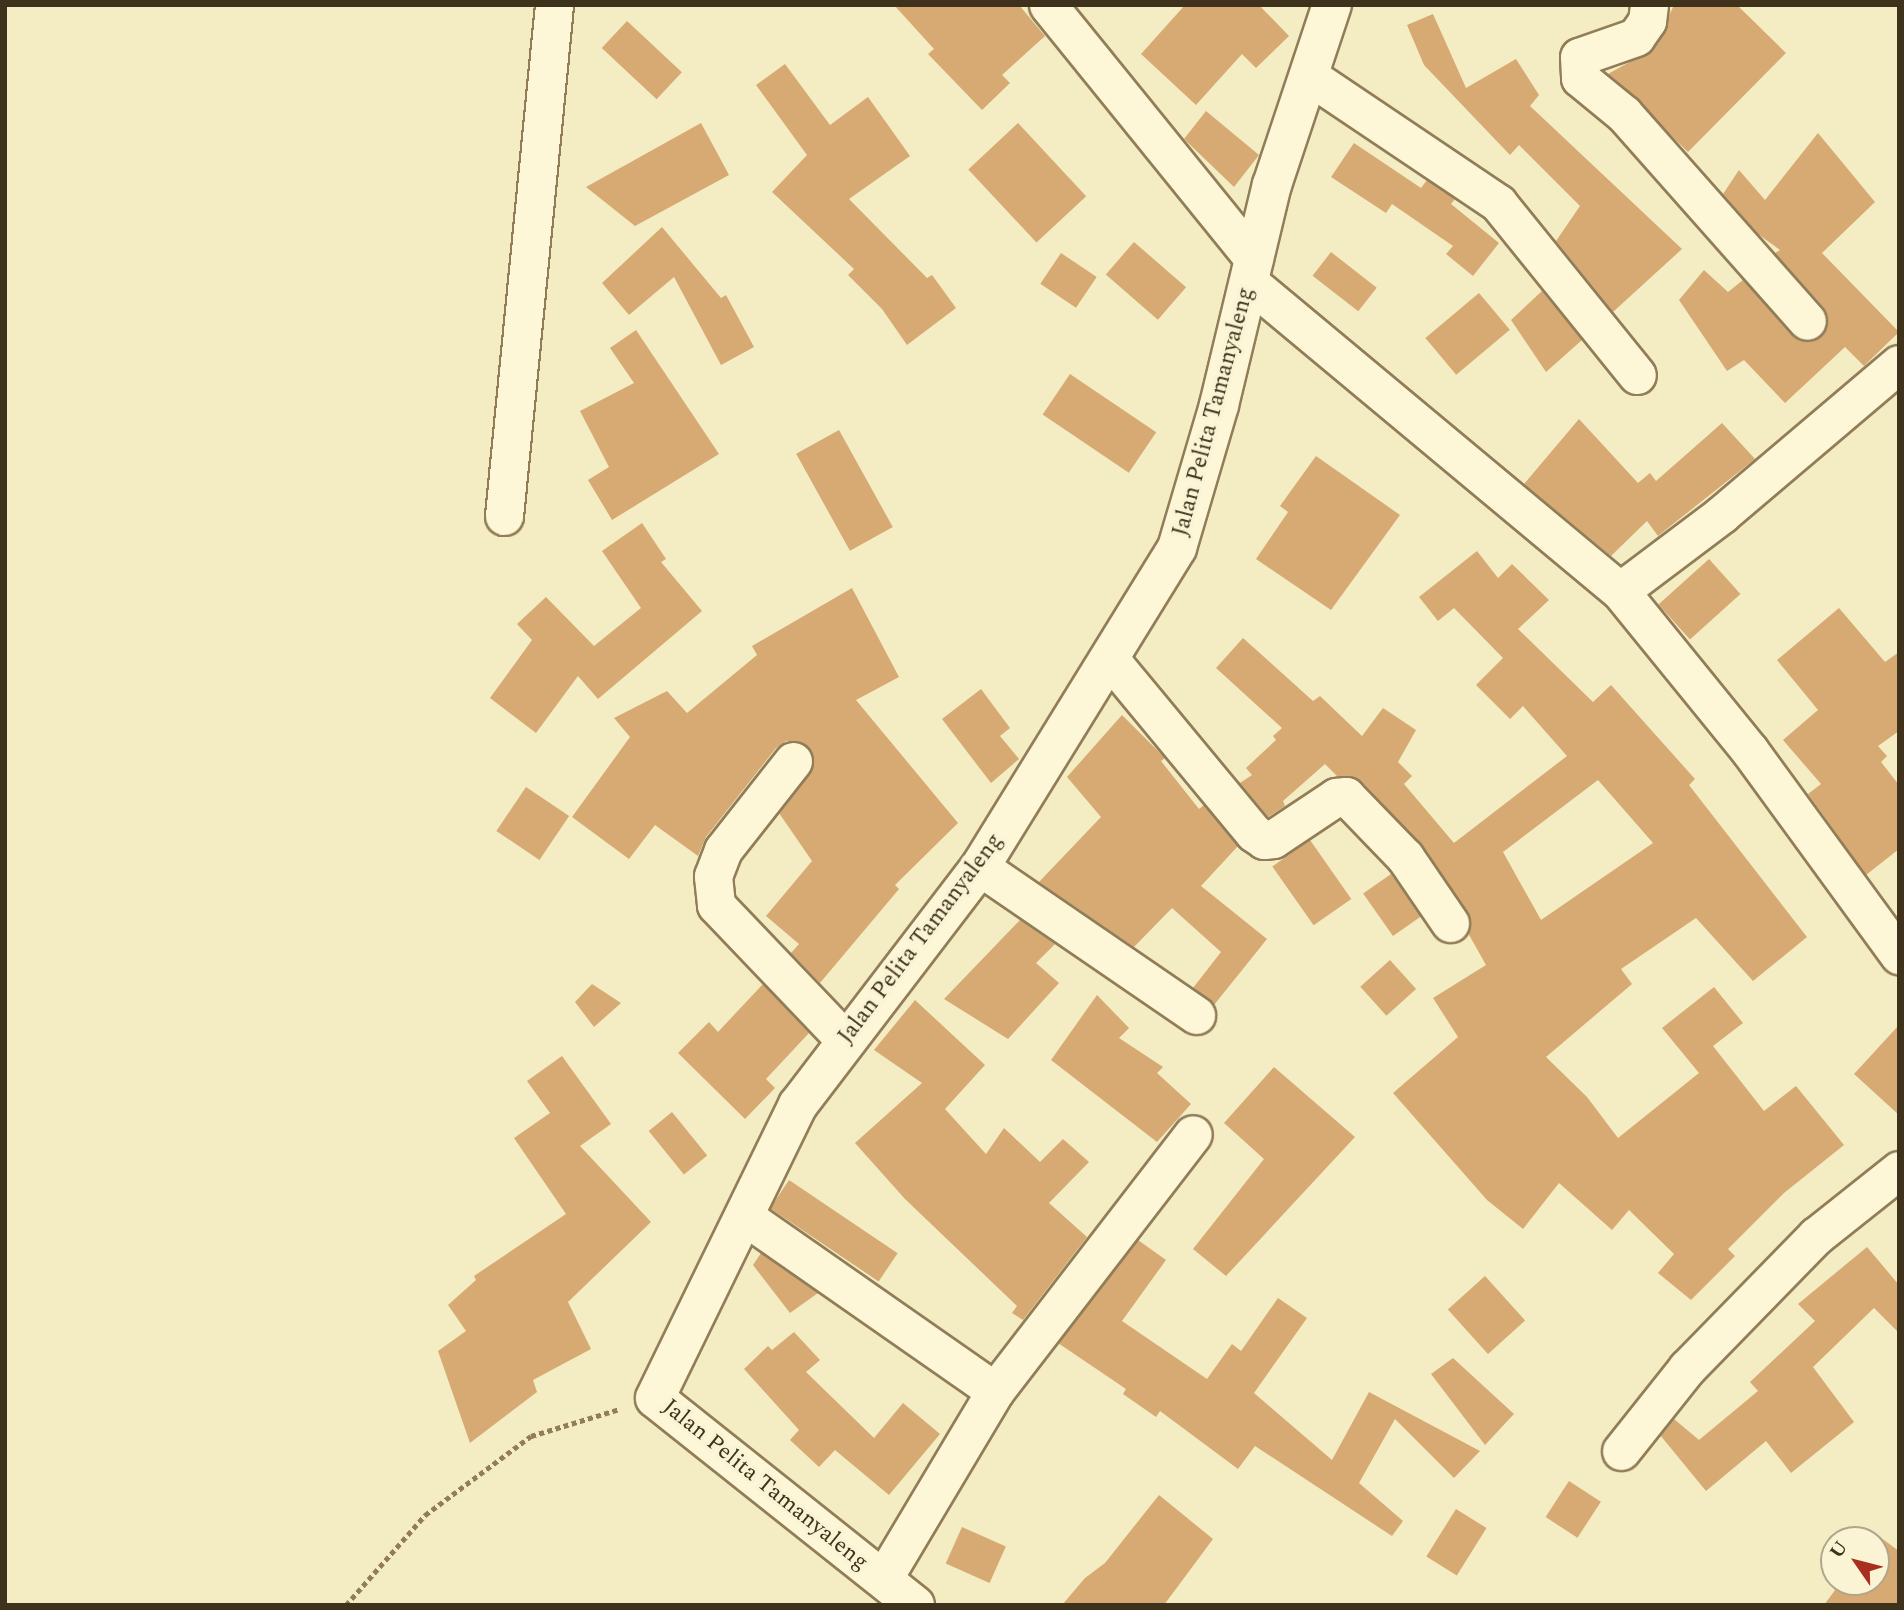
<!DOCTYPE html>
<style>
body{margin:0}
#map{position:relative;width:1904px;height:1610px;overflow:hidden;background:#f4ecc3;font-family:Spectral,serif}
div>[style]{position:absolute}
.building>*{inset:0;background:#d7aa74;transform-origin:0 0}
.path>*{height:4.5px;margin-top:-2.25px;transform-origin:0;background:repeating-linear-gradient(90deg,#917d57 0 5px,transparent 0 8.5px)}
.roads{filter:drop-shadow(2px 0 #917d57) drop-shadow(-2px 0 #917d57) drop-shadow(0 2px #917d57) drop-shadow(0 -2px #917d57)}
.minor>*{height:37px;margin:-18.5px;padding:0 18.5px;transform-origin:18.5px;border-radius:18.5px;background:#fdf7d8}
.tertiary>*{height:38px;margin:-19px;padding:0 19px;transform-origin:19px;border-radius:19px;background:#fdf7d8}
span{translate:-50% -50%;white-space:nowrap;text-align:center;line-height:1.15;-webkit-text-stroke:7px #faf4d4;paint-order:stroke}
.street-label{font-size:23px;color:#3f321d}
.frame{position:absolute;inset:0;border:7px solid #3f321d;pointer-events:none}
.north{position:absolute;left:1820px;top:1526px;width:70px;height:70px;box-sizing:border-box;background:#faf4d4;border:2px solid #afa68b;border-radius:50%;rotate:305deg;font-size:19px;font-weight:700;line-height:28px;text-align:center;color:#3f321d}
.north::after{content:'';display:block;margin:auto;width:24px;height:32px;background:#a92f1e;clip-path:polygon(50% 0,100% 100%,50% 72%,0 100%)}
</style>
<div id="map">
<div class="building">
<i style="clip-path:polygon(894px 5px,1019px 5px,1045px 36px,1002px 75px,1010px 83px,982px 110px,928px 54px,934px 49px)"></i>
<i style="clip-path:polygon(1185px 5px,1259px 5px,1289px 36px,1256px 68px,1242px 54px,1196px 105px,1141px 54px)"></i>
<i style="clip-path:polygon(1674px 5px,1737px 5px,1786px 53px,1688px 152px,1608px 74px,1653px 49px)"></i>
<i style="clip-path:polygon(1433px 14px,1466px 88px,1516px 59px,1539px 95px,1530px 106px,1682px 249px,1613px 312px,1556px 241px,1580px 206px,1519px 145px,1510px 155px,1424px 65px,1407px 25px)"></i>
<i style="left:627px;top:21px;width:75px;height:37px;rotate:43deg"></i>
<i style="clip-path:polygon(785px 64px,830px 125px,868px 97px,910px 156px,849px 199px,927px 278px,932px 275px,956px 308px,907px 345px,882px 309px,848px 275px,854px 269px,772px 192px,807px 155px,756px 85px)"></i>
<i style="clip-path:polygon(1206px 111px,1259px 155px,1234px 187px,1184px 139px)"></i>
<i style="clip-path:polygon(701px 123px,729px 175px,635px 226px,586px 187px)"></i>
<i style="left:1018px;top:123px;width:100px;height:68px;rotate:47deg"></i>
<i style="clip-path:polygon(1818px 133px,1875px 202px,1822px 253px,1899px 332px,1864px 366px,1845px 347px,1785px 403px,1744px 360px,1727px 371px,1679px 300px,1704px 270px,1728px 292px,1743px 280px,1800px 341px,1821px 336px,1828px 318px,1823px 307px,1775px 253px,1780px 250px,1758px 234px,1723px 194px,1739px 170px,1765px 200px)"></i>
<i style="clip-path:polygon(1354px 143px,1421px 188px,1427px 180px,1455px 199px,1451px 204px,1499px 243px,1473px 276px,1446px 254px,1453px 246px,1392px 204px,1386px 213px,1331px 177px)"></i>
<i style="clip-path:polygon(662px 227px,721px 298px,726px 295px,754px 347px,721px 365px,674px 277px,629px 315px,602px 283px)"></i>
<i style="left:1134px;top:242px;width:69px;height:43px;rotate:41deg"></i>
<i style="left:1331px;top:252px;width:58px;height:30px;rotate:38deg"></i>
<i style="left:1061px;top:253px;width:43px;height:37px;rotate:34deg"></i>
<i style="clip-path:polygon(1542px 291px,1582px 340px,1546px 372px,1511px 320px)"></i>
<i style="left:1479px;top:293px;width:48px;height:70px;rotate:50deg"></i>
<i style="clip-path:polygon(636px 330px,719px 454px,612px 520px,588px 480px,609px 467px,580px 411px,634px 383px,610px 348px)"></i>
<i style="left:1070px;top:374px;width:104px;height:49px;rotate:34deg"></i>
<i style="clip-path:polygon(1579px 419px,1638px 483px,1650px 473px,1656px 481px,1722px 423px,1755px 459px,1658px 536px,1647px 521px,1611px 556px,1524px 484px)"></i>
<i style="left:839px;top:430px;width:111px;height:49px;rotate:61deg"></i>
<i style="clip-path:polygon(1316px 456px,1400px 515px,1331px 610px,1256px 559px,1288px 512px,1280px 506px)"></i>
<i style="clip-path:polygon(642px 523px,666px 559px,661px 562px,702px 611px,598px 699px,578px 676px,536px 733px,490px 698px,532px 640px,517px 624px,546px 597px,594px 646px,641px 608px,602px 551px)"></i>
<i style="clip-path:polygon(evenodd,1477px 551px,1498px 578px,1512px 564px,1549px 600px,1518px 629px,1593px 702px,1611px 685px,1695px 779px,1689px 785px,1807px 937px,1753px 981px,1696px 918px,1621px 969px,1632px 984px,1546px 1057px,1587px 1097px,1618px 1138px,1699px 1073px,1662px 1028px,1714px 987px,1743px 1023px,1713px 1046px,1764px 1111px,1796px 1086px,1844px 1145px,1784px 1193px,1728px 1249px,1735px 1256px,1691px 1300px,1658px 1273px,1674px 1254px,1629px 1210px,1612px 1230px,1559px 1183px,1523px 1229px,1487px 1200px,1393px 1093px,1458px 1037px,1433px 998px,1486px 965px,1468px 933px,1467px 911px,1420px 843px,1361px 781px,1337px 776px,1325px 764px,1283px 801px,1285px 806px,1268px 817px,1240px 783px,1252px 775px,1246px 768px,1276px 740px,1273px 736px,1282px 728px,1216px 668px,1243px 638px,1313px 701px,1320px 696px,1362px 736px,1383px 708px,1416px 730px,1398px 762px,1412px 776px,1404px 784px,1454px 843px,1567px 756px,1523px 706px,1510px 719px,1476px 685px,1503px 658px,1454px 608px,1438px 621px,1419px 597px,1477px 551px,1598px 780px,1653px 843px,1541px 920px,1503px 852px,1598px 780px)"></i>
<i style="left:1709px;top:559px;width:47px;height:68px;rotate:48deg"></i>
<i style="clip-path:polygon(852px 588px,899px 677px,856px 700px,958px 823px,895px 885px,899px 889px,820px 983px,791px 953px,799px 944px,766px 916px,812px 861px,779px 813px,814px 765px,805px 744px,786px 741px,776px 748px,706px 837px,698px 856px,655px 825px,629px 859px,572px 817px,630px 737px,614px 718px,667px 691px,687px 713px,757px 655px,752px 646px)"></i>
<i style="clip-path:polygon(1839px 608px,1885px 662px,1899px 652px,1899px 731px,1878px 746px,1887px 756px,1881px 762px,1899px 785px,1899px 849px,1866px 875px,1808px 794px,1821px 784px,1783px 740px,1818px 710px,1777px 660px)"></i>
<i style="clip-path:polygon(981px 689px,1010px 728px,1000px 736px,1019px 759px,991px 783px,942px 719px)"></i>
<i style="clip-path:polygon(1122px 715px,1165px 758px,1161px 761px,1199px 809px,1204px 805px,1238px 846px,1201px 886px,1267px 939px,1214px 1005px,1193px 988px,1221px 952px,1172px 908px,1134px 947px,1039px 882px,1101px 817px,1067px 777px)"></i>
<i style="left:526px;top:787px;width:52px;height:53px;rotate:34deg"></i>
<i style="left:1310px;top:840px;width:72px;height:46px;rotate:55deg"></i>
<i style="left:1391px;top:874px;width:52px;height:34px;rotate:55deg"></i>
<i style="clip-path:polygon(1020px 920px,1055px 944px,1036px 963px,1059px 983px,1008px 1039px,944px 999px)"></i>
<i style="left:1390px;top:960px;width:39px;height:40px;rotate:48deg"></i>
<i style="clip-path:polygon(592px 984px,621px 1003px,594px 1027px,575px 1002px)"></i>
<i style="clip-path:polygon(763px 984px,809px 1033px,766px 1079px,775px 1088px,745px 1119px,678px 1053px,709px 1022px,718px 1032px)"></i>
<i style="clip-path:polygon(1097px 995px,1129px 1028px,1119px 1038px,1163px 1067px,1157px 1073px,1191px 1104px,1157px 1142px,1051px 1060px)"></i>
<i style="clip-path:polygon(915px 1000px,985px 1065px,945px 1109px,986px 1154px,1004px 1128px,1040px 1162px,1063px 1139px,1089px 1162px,1049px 1203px,1087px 1237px,1023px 1320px,1012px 1313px,1017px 1306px,905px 1199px,855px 1143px,922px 1083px,874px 1050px)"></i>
<i style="clip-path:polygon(1899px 1025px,1899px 1115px,1854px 1074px)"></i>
<i style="clip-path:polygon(562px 1056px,611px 1124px,580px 1146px,651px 1222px,568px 1302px,591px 1349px,533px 1380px,537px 1392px,470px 1443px,438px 1351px,466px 1331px,448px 1305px,476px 1280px,474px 1276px,566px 1214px,514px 1138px,550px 1113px,527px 1081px)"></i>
<i style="clip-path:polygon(1274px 1067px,1355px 1137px,1226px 1276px,1193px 1249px,1264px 1159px,1224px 1123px)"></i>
<i style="left:672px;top:1112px;width:56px;height:30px;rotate:51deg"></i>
<i style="left:789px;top:1180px;width:131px;height:34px;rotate:34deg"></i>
<i style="clip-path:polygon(1138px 1240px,1166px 1260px,1122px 1321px,1207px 1379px,1232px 1344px,1241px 1351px,1278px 1298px,1307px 1318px,1254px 1393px,1332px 1460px,1369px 1392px,1480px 1451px,1454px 1478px,1395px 1419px,1359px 1483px,1403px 1521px,1392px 1536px,1255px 1446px,1238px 1469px,1160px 1411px,1156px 1417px,1123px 1394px,1126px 1389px,1058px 1343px)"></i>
<i style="clip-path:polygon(1867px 1247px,1899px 1285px,1899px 1333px,1874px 1308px,1813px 1367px,1854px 1422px,1791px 1473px,1766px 1441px,1706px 1491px,1660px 1435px,1674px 1419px,1699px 1440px,1758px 1391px,1750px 1382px,1815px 1321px,1798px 1304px)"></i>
<i style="clip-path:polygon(761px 1253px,818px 1293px,790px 1313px,753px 1265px)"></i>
<i style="left:1485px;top:1276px;width:60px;height:50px;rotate:48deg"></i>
<i style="clip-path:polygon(794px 1332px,820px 1360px,806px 1372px,874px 1438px,903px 1403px,940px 1434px,889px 1495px,835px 1450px,819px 1467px,790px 1440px,799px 1430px,744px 1369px,768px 1346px,772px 1350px)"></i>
<i style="clip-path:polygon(1453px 1358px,1514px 1414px,1485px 1445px,1431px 1374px)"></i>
<i style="left:1569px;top:1481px;width:38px;height:43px;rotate:33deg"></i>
<i style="clip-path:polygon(1159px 1495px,1213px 1539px,1164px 1605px,1062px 1605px,1085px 1578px,1105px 1563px)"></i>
<i style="left:1456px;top:1509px;width:36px;height:56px;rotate:32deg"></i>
<i style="left:962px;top:1527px;width:48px;height:40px;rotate:24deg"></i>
<i style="clip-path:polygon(1877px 1535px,1899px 1551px,1899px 1605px,1824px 1605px,1841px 1582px,1876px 1582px,1873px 1540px)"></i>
</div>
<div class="path">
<i style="left:346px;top:1605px;width:120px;rotate:-48.7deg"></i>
<i style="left:425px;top:1515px;width:132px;rotate:-36.7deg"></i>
<i style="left:531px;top:1436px;width:93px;rotate:-16.9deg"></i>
</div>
<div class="roads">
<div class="minor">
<i style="left:1048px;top:5px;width:327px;rotate:51deg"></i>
<i style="left:1649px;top:5px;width:16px;rotate:97deg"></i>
<i style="left:1647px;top:21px;width:19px;rotate:125deg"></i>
<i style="left:1636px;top:37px;width:60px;rotate:160.7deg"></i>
<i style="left:1579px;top:57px;width:21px;rotate:87deg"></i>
<i style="left:1580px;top:78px;width:57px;rotate:39.3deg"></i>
<i style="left:1624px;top:114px;width:276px;rotate:48.5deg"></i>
<i style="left:1309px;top:76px;width:228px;rotate:33.9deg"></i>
<i style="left:1498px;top:203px;width:221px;rotate:51.1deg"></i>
<i style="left:1249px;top:282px;width:483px;rotate:39.8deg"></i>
<i style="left:1620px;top:591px;width:206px;rotate:50.9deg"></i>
<i style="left:1750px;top:751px;width:253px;rotate:53.9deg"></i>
<i style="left:504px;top:516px;width:513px;rotate:-84.41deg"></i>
<i style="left:1620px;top:591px;width:128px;rotate:-37deg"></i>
<i style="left:1722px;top:514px;width:232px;rotate:-40.3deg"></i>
<i style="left:1109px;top:658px;width:227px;rotate:50.4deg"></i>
<i style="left:1254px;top:833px;width:12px;rotate:35deg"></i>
<i style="left:1264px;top:840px;width:9px;rotate:-6deg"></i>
<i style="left:1273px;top:839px;width:76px;rotate:-33.7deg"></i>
<i style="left:1336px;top:797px;width:10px;rotate:-6deg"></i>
<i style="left:1346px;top:796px;width:85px;rotate:46deg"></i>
<i style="left:1405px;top:857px;width:80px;rotate:55.7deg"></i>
<i style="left:793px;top:761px;width:113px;rotate:128.2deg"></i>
<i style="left:723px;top:850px;width:28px;rotate:111deg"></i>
<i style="left:713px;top:876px;width:29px;rotate:84deg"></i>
<i style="left:716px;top:905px;width:188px;rotate:46.3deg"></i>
<i style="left:980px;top:867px;width:262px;rotate:34.4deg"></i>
<i style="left:744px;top:1216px;width:306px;rotate:34.9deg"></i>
<i style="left:1621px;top:1451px;width:106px;rotate:-51.5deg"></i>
<i style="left:1687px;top:1368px;width:185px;rotate:-45.7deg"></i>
<i style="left:1816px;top:1236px;width:106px;rotate:-38.5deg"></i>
<i style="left:883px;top:1579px;width:219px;rotate:-59.2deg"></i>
<i style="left:995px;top:1391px;width:324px;rotate:-52.4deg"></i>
</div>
<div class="tertiary">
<i style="left:915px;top:1605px;width:332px;rotate:-141.5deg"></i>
<i style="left:655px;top:1398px;width:326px;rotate:-64deg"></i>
<i style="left:798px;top:1105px;width:300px;rotate:-52.6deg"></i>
<i style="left:980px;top:867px;width:375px;rotate:-58.3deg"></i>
<i style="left:1177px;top:548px;width:149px;rotate:-73.6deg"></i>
<i style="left:1219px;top:405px;width:226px;rotate:-76.5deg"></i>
<i style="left:1272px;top:185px;width:190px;rotate:-71.6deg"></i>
</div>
</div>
<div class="street-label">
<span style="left:1214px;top:412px;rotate:-75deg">Jalan Pelita Tamanyaleng</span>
<span style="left:921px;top:939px;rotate:-53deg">Jalan Pelita Tamanyaleng</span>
<span style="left:765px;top:1485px;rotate:39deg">Jalan Pelita Tamanyaleng</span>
</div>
<div class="frame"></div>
<div class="north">U</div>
</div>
